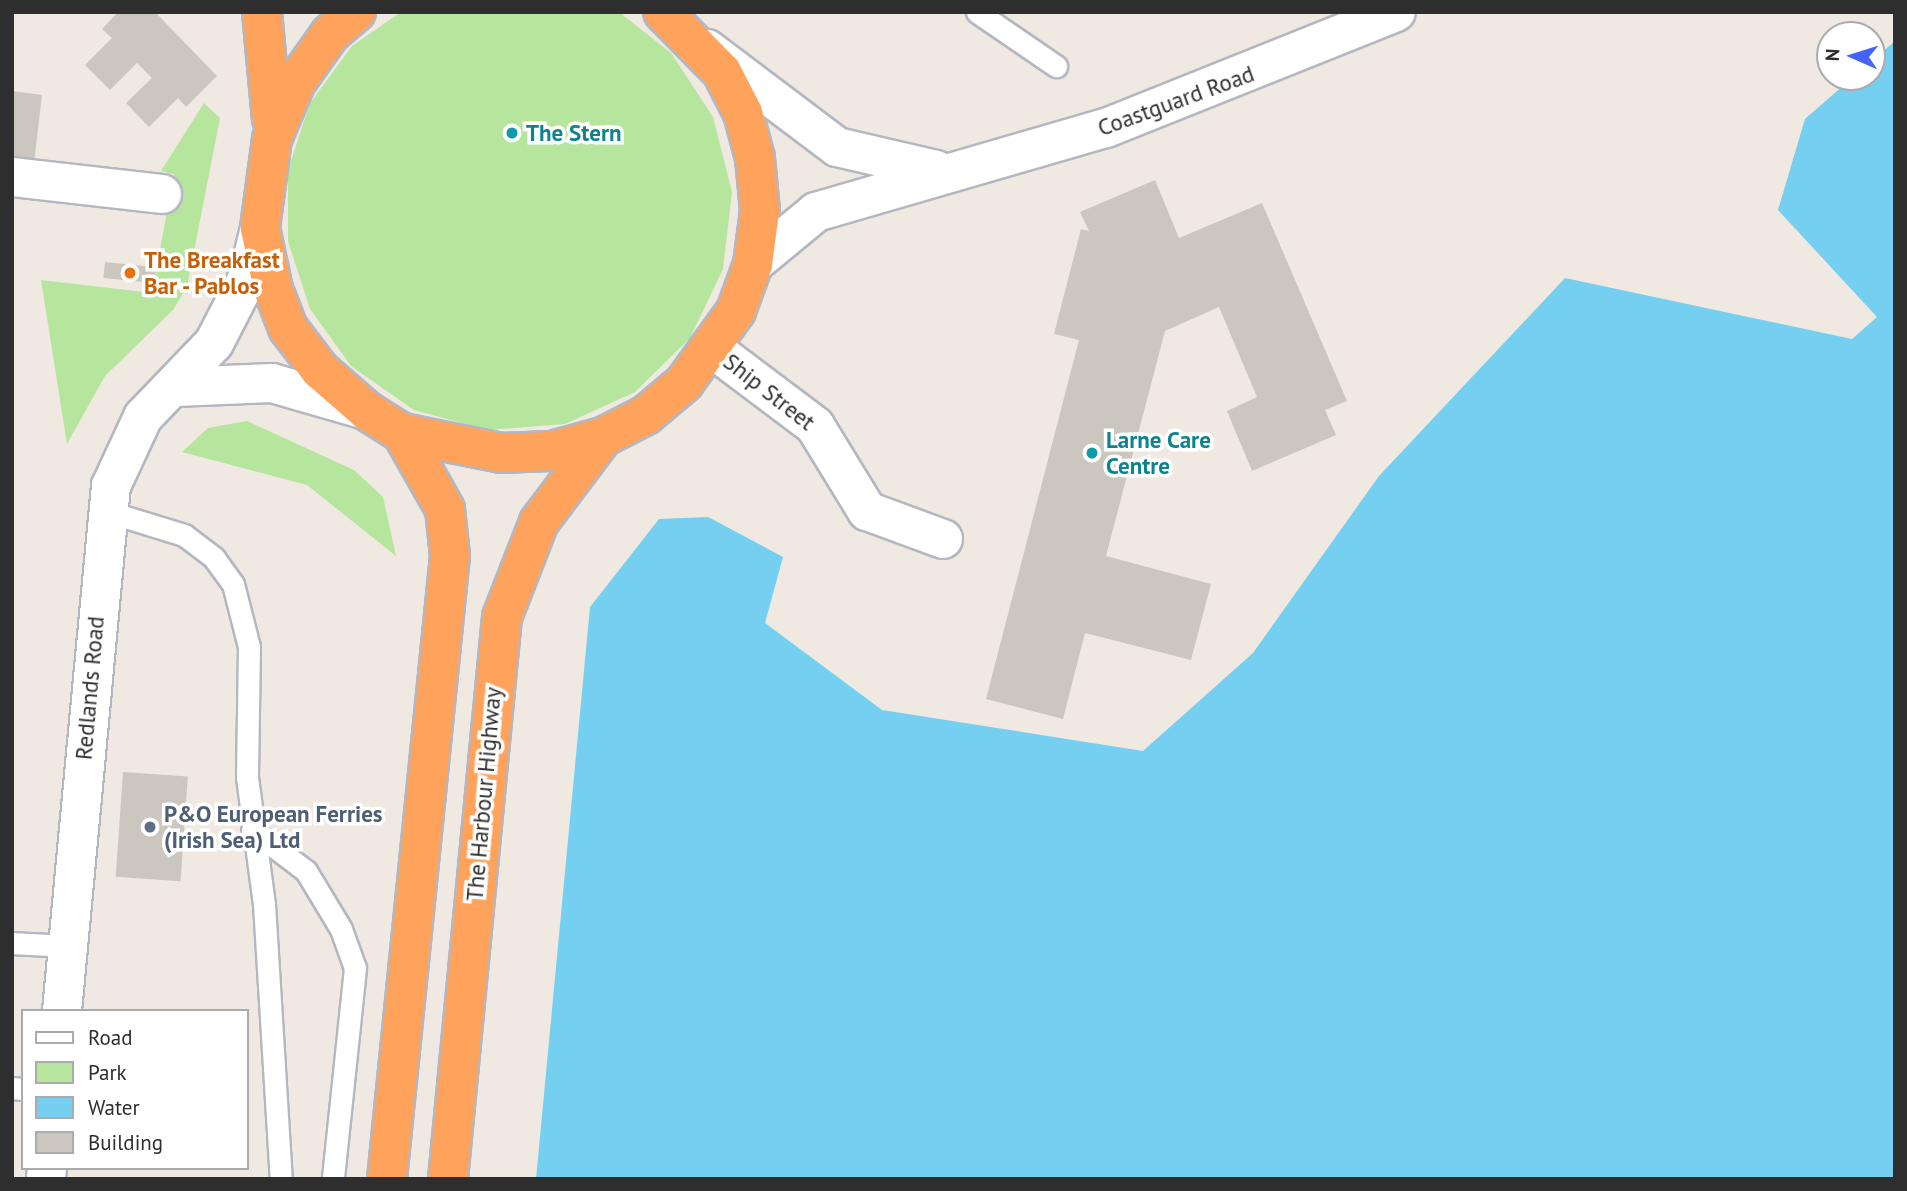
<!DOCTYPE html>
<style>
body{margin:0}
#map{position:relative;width:1907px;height:1191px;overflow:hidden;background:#efe9e1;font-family:"PT Sans",sans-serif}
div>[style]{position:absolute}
.green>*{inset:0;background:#b6e59e}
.water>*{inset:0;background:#75cff0}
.building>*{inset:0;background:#cbc7bf;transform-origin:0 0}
.roads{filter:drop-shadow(2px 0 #b4b7c1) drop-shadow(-2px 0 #b4b7c1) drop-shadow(0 2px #b4b7c1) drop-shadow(0 -2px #b4b7c1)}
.lane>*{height:21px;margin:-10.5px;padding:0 10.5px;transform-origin:10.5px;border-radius:10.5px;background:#fff}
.street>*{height:38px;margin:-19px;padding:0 19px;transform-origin:19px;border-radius:19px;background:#fff}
.highway>*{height:38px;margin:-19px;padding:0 19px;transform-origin:19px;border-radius:19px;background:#ffa35c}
.dots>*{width:19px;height:19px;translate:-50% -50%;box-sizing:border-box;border:4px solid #fff;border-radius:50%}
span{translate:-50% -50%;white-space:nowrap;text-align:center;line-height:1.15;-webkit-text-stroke:7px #fff;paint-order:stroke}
.street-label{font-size:23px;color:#2e2e2e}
.culture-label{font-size:23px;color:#0d838f;font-weight:700}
.left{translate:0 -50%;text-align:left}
.food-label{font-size:23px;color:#c56008;font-weight:700}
.service-label{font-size:23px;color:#4e5e75;font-weight:700}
.frame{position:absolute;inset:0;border:14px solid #2e2e2e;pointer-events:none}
.legend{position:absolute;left:21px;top:1009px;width:228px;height:161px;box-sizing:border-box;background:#fff;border:2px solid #ababab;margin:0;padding:9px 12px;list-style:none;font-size:21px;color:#2e2e2e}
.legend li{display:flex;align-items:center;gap:14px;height:35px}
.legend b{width:35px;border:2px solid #ababab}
.north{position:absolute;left:1816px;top:21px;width:70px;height:70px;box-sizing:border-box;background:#fff;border:2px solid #ababab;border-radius:50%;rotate:273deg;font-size:19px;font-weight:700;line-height:28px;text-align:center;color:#2e2e2e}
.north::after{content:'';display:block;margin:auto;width:24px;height:32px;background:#4264fb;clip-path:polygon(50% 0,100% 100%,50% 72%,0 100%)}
</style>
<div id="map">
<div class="green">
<i style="clip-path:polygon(401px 12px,619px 12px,671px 53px,713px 117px,732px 192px,723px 269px,690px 338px,635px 392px,565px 424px,488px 430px,414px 410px,351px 366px,310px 309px,288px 241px,288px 170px,310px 103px,352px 46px)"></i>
<i style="clip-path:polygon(204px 103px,220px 118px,187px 287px,173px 310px,105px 376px,67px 444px,41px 280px,152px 293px,174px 174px,161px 171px)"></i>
<i style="clip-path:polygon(247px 421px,354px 470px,383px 497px,396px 556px,307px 485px,182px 452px,208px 428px)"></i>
</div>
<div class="water">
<i style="clip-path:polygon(1895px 41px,1895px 1179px,536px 1179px,590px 607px,659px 519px,708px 517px,783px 557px,765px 623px,882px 710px,1143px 751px,1253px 653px,1379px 476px,1565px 278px,1852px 339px,1877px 317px,1778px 210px,1805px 119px,1853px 77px,1872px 77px,1872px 61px)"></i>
</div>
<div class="building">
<i style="clip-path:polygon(118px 12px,155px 12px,217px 76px,186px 107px,178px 98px,149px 127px,126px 103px,152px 78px,137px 63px,110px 90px,85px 65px,112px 38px,102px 29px)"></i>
<i style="clip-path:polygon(12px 91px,42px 95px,34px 163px,12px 161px)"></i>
<i style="clip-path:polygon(1155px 180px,1179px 238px,1262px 203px,1347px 401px,1325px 410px,1336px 435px,1252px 471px,1227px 411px,1257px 397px,1219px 307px,1165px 331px,1106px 556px,1211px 584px,1191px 660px,1085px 633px,1063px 719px,986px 699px,1079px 340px,1054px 334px,1081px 229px,1089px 231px,1080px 212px)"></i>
<i style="left:105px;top:262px;width:51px;height:16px;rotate:6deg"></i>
<i style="left:123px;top:772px;width:65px;height:105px;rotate:4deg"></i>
</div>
<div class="roads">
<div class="lane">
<i style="left:977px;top:12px;width:96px;rotate:34.4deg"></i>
<i style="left:106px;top:511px;width:82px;rotate:17.1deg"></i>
<i style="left:184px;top:535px;width:38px;rotate:37deg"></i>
<i style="left:214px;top:558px;width:32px;rotate:54deg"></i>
<i style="left:233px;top:584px;width:65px;rotate:75.7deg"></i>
<i style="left:249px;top:647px;width:130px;rotate:90.9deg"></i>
<i style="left:247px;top:777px;width:128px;rotate:82.4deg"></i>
<i style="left:264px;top:904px;width:276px;rotate:86.5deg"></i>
<i style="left:252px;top:830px;width:68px;rotate:37.2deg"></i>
<i style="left:306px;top:871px;width:68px;rotate:58.9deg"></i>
<i style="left:341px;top:929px;width:41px;rotate:70.3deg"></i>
<i style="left:355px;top:968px;width:212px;rotate:96deg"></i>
<i style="left:12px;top:943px;width:55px;rotate:3.1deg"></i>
<i style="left:12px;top:1088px;width:11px;rotate:5deg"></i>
</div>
<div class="street">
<i style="left:707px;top:49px;width:163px;rotate:37deg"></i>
<i style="left:837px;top:147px;width:102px;rotate:13.1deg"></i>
<i style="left:12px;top:177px;width:151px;rotate:6.5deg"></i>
<i style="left:753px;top:264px;width:82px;rotate:-39.5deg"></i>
<i style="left:816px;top:212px;width:302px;rotate:-16.2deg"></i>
<i style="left:1106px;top:128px;width:312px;rotate:-21.8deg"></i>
<i style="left:713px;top:349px;width:128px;rotate:37deg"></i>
<i style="left:815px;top:426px;width:100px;rotate:58.5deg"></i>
<i style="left:867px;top:511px;width:81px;rotate:20.2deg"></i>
<i style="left:176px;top:387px;width:96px;rotate:-2.4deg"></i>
<i style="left:272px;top:383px;width:94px;rotate:16.1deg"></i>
<i style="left:62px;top:1011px;width:527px;rotate:-84.67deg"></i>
<i style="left:111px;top:486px;width:76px;rotate:-65.1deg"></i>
<i style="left:143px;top:417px;width:103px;rotate:-46.2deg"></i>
<i style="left:214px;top:343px;width:74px;rotate:-62.7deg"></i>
<i style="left:248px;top:277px;width:50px;rotate:-76.2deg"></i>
<i style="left:46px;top:1179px;width:11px;rotate:-85deg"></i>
</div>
<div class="highway">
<i style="left:262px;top:12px;width:107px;rotate:84.7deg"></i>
<i style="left:356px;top:12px;width:34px;rotate:140deg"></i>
<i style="left:330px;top:34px;width:59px;rotate:125.3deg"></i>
<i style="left:296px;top:82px;width:62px;rotate:112.8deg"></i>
<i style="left:272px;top:139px;width:90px;rotate:97.7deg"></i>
<i style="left:260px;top:228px;width:62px;rotate:78deg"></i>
<i style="left:273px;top:289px;width:42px;rotate:69deg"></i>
<i style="left:288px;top:328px;width:53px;rotate:52.7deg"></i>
<i style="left:320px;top:370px;width:62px;rotate:41.1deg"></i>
<i style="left:367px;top:411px;width:41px;rotate:32.2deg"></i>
<i style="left:402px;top:433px;width:101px;rotate:11.4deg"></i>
<i style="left:501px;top:453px;width:50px;rotate:-2.3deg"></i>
<i style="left:551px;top:451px;width:54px;rotate:-15.1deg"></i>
<i style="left:603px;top:437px;width:48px;rotate:-27.1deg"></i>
<i style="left:646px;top:415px;width:50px;rotate:-40.1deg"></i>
<i style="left:684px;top:383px;width:89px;rotate:-54.2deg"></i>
<i style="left:736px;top:311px;width:50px;rotate:-70.1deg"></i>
<i style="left:753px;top:264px;width:53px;rotate:-82.5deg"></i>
<i style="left:760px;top:211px;width:53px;rotate:-95.4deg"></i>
<i style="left:755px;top:158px;width:47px;rotate:-104.9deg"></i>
<i style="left:743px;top:113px;width:46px;rotate:-117.1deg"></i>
<i style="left:722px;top:72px;width:84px;rotate:-134.5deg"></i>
<i style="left:387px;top:1179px;width:626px;rotate:-84.23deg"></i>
<i style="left:450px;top:556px;width:47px;rotate:-96.1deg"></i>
<i style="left:445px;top:509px;width:87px;rotate:-119.5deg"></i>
<i style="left:448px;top:1179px;width:565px;rotate:-84.51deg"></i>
<i style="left:502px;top:617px;width:102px;rotate:-68.7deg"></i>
<i style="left:539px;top:522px;width:106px;rotate:-53deg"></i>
</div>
</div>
<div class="dots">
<i style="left:512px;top:133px;background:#0f9aa8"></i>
<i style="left:130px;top:273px;background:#e8710a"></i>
<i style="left:1092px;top:453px;background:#0f9aa8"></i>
<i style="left:150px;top:827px;background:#5c6f8a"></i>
</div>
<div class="street-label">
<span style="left:1176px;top:101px;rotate:-20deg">Coastguard Road</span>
<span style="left:769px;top:392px;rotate:38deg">Ship Street</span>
<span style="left:90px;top:688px;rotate:-85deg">Redlands Road</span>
<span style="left:484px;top:794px;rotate:-85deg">The Harbour Highway</span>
</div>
<div class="culture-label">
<span class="left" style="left:526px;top:133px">The Stern</span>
<span class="left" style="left:1106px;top:453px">Larne Care<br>Centre</span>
</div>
<div class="food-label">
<span class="left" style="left:144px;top:273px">The Breakfast<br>Bar - Pablos</span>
</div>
<div class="service-label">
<span class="left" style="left:164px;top:827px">P&amp;O European Ferries<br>(Irish Sea) Ltd</span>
</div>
<div class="frame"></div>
<ul class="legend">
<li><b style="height:9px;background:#fff"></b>Road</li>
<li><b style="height:19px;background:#b6e59e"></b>Park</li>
<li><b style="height:19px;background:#75cff0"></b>Water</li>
<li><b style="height:19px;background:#cbc7bf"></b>Building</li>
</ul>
<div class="north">N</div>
</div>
